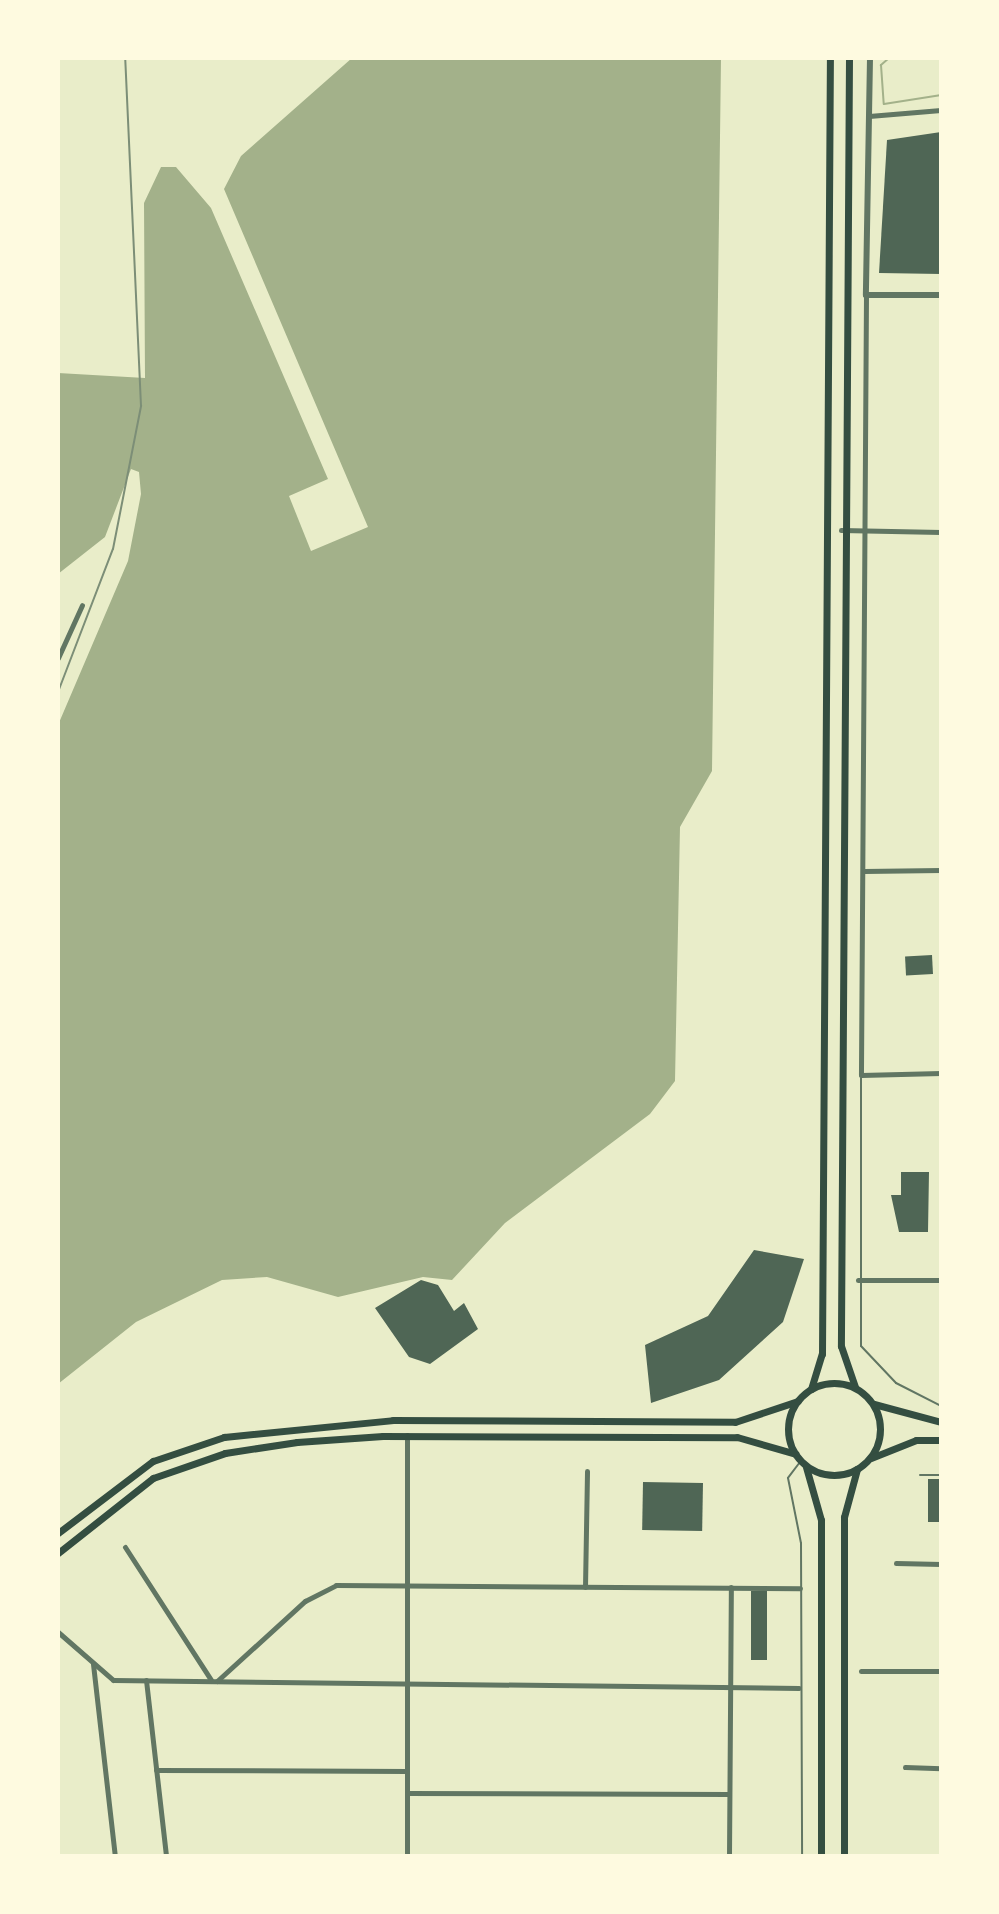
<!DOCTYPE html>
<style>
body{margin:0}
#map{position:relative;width:999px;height:1914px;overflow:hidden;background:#e9edc9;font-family:"Archivo Narrow",sans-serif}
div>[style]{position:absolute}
.water>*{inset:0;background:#a3b18a}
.stream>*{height:2px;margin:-1px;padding:0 1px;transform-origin:1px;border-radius:1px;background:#a3b18a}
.building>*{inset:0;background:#4f6655;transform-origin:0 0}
.service>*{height:2px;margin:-1px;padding:0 1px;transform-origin:1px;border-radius:1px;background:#617663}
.minor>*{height:5px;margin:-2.5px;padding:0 2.5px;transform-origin:2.5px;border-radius:2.5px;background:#617663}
.tertiary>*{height:6px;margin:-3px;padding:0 3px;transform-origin:3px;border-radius:3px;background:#617663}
.secondary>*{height:7px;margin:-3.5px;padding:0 3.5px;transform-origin:3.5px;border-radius:3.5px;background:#344e41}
.primary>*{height:7px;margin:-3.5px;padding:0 3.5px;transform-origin:3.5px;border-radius:3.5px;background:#344e41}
.primary>.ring{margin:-3.5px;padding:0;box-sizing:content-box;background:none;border:7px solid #344e41;border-radius:50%}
.rail>*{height:2px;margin:-1px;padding:0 1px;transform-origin:1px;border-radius:1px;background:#7c8e77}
span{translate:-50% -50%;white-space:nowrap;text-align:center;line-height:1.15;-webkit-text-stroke:8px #fefae0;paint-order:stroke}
.frame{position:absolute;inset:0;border:60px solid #fefae0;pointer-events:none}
</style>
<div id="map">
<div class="water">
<i style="clip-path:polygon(352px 58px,721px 58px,712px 771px,680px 827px,675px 1081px,650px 1114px,505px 1223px,452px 1280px,423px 1277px,338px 1297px,267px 1277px,222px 1280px,136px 1322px,58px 1384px,58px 725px,128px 561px,141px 494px,139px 472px,131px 469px,105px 537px,58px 574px,58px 373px,145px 378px,144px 203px,161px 167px,176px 167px,211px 208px,328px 479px,289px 496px,311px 551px,368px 527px,224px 189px,241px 156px)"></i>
</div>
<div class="stream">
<i style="left:889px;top:58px;width:11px;rotate:139deg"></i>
<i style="left:881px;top:65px;width:39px;rotate:86deg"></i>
<i style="left:884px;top:104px;width:58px;rotate:-9deg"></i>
</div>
<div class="building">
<i style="clip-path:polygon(941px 132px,941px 274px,879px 273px,887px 140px)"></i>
<i style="left:932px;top:955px;width:19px;height:27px;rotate:87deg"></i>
<i style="clip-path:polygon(901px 1172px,929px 1172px,928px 1232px,899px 1232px,891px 1195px,901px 1195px)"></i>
<i style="clip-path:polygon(754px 1250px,804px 1259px,783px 1322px,719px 1380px,651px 1403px,645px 1345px,708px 1316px)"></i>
<i style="clip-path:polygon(421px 1280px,438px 1285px,454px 1311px,464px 1303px,478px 1329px,430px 1364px,409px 1357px,375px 1308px)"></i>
<i style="left:928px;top:1479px;width:13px;height:43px"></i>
<i style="left:643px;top:1482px;width:60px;height:48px;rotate:1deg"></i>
<i style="left:751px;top:1591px;width:16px;height:69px"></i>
</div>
<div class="service">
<i style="left:861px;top:1078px;width:268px;rotate:90deg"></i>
<i style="left:861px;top:1346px;width:51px;rotate:46.6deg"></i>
<i style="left:896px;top:1383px;width:51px;rotate:27.1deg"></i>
<i style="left:800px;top:1462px;width:20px;rotate:127deg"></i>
<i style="left:788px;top:1478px;width:66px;rotate:78.7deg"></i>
<i style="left:801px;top:1543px;width:313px;rotate:89.8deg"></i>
<i style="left:920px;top:1475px;width:21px"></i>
</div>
<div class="minor">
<i style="left:869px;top:116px;width:72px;rotate:-4.8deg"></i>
<i style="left:866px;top:295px;width:780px;rotate:90.37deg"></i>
<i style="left:861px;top:1075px;width:80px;rotate:-1.4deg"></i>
<i style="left:841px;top:530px;width:100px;rotate:1.1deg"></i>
<i style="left:58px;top:658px;width:58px;rotate:-65.6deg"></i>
<i style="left:864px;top:871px;width:77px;rotate:-0.7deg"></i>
<i style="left:858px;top:1280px;width:83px"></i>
<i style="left:125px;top:1547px;width:158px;rotate:57.1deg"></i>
<i style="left:896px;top:1563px;width:45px;rotate:1.3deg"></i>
<i style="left:585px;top:1587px;width:116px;rotate:-89deg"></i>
<i style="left:58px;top:1632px;width:73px;rotate:41.1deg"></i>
<i style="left:113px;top:1680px;width:686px;rotate:0.67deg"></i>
<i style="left:93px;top:1664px;width:193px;rotate:83.5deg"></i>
<i style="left:861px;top:1671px;width:80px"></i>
<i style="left:146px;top:1680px;width:177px;rotate:83.5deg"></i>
<i style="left:217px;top:1681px;width:119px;rotate:-42.3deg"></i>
<i style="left:305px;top:1601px;width:35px;rotate:-27deg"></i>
<i style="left:336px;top:1585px;width:464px;rotate:0.4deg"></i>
<i style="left:905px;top:1767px;width:36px;rotate:2deg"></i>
<i style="left:156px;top:1770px;width:251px;rotate:0.2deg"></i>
<i style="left:407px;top:1793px;width:321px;rotate:0.2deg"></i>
<i style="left:407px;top:1856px;width:421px;rotate:-90deg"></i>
<i style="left:729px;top:1856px;width:269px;rotate:-89.6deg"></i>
</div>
<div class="tertiary">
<i style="left:870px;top:58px;width:237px;rotate:91deg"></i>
<i style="left:866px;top:295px;width:75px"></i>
</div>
<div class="secondary">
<i style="left:58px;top:1533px;width:119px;rotate:-37.2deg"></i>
<i style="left:153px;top:1461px;width:75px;rotate:-18.7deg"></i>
<i style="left:224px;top:1437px;width:170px;rotate:-5.7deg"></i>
<i style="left:393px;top:1420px;width:342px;rotate:0.3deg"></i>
<i style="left:735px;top:1422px;width:66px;rotate:-18.4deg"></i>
<i style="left:58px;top:1553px;width:121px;rotate:-38.3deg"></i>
<i style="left:153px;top:1478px;width:76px;rotate:-19.1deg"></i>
<i style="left:225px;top:1453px;width:73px;rotate:-8.7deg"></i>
<i style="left:297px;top:1442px;width:86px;rotate:-4deg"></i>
<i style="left:383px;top:1436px;width:354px;rotate:0.2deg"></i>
<i style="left:737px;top:1437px;width:61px;rotate:16.1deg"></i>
</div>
<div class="primary">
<i style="left:849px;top:58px;width:1288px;rotate:90.36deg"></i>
<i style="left:841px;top:1346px;width:43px;rotate:71.1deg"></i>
<i class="ring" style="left:788px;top:1383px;width:85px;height:85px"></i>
<i style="left:811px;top:1389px;width:37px;rotate:-73deg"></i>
<i style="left:822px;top:1354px;width:1296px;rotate:-89.65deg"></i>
<i style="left:874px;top:1404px;width:69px;rotate:15deg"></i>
<i style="left:871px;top:1458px;width:48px;rotate:-21.8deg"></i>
<i style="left:916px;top:1440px;width:25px"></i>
<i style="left:806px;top:1467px;width:55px;rotate:74.2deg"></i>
<i style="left:821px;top:1520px;width:336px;rotate:90deg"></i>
<i style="left:844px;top:1856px;width:339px;rotate:-90deg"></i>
<i style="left:844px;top:1517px;width:50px;rotate:-74.8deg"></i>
</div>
<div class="rail">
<i style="left:58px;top:692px;width:153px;rotate:-69deg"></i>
<i style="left:113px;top:549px;width:146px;rotate:-78.9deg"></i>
<i style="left:141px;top:406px;width:348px;rotate:-92.6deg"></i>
</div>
<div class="frame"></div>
</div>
